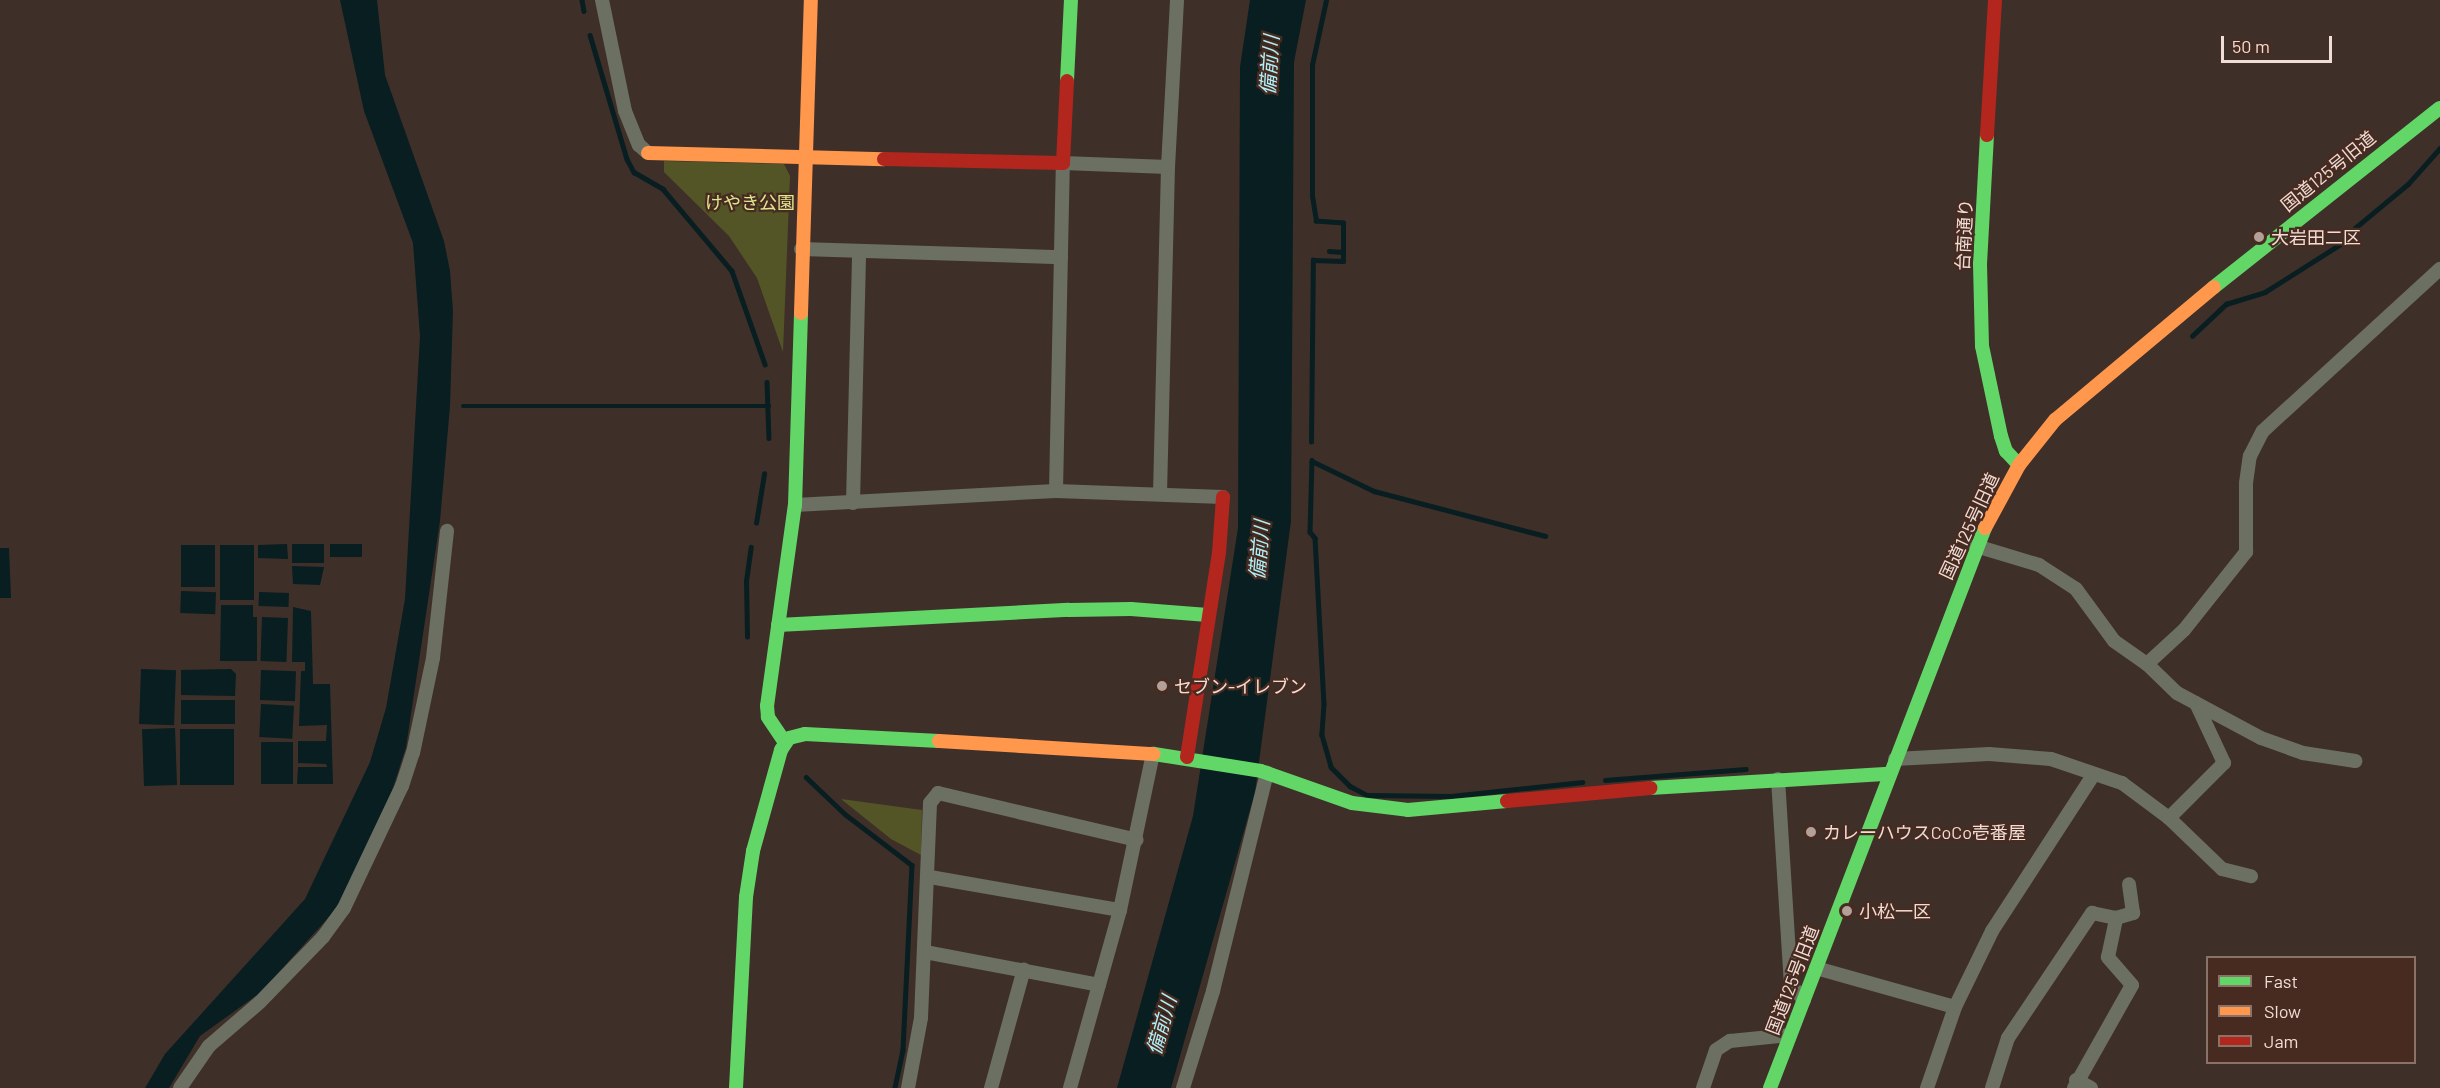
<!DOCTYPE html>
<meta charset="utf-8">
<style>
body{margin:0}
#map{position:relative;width:2440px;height:1088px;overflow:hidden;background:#3f2f29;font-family:Barlow,"Noto Sans JP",sans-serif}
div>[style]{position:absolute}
.green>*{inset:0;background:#545526}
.water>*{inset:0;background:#081e21;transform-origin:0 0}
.stream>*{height:4.5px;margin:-2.25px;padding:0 2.25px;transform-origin:2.25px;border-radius:2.25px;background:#081e21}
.street>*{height:14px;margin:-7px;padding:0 7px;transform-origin:7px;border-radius:7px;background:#6b7063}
.fast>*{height:14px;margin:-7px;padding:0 7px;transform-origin:7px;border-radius:7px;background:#63d668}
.slow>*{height:14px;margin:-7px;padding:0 7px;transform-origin:7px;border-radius:7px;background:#ff974d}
.jam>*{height:14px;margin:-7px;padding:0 7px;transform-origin:7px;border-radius:7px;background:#b3261e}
.dots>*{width:16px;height:16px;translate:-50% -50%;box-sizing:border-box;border:3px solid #482b20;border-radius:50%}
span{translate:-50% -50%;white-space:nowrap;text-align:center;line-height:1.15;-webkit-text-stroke:4.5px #482b20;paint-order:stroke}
.street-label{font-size:18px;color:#f0ddd6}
.park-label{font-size:18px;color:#dfe790}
.poi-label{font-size:18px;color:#f0ddd6}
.left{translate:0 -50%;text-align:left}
.water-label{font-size:20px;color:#aff0f9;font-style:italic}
.legend{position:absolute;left:2206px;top:956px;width:210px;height:108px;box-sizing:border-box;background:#482b20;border:2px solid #8b7269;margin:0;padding:8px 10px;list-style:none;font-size:18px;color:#f0ddd6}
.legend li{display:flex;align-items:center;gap:12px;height:30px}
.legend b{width:30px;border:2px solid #8b7269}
.scale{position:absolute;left:2221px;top:36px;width:111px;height:27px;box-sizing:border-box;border:3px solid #f0ddd6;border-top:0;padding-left:8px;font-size:18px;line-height:21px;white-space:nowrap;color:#f0ddd6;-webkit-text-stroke:4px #482b20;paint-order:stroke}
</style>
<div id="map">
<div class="green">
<i style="clip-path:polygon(664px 161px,784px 164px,790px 176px,783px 352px,757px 278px,729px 236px,664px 172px)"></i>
<i style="clip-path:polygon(841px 799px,922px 810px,921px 855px,891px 839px)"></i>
</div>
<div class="water">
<i style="clip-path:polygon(340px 0,377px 0,385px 75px,444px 241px,450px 271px,453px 311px,450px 406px,440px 521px,406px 747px,392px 791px,337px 908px,260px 993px,200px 1036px,169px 1088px,145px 1088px,165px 1054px,305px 899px,370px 762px,386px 708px,405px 599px,420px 336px,413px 243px,364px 111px)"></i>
<i style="clip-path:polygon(1250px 0,1306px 0,1294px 62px,1291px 521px,1255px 792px,1171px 1088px,1117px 1088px,1193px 816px,1238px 528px,1240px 67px)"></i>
<i style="clip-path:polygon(287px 544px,288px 559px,258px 558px,258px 545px)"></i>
<i style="left:324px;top:544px;width:19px;height:32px;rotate:90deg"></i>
<i style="left:330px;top:544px;width:32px;height:13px"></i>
<i style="left:181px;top:545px;width:34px;height:42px"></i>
<i style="left:220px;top:545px;width:34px;height:55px"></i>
<i style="clip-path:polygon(0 548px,9px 548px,11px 598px,0 598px)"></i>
<i style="clip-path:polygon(292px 566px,324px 567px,320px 585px,293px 584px)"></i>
<i style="left:181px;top:591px;width:35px;height:22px;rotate:2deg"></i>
<i style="left:259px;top:592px;width:30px;height:14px;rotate:2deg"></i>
<i style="clip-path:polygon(221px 605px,253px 605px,253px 617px,257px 617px,257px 661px,220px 661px)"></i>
<i style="clip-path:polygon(293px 607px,311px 611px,313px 684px,330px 684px,333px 784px,297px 784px,298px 767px,327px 767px,326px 764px,298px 763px,298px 741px,326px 741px,327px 725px,299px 726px,301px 671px,305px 671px,305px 662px,292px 662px)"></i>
<i style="left:262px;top:617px;width:26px;height:44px;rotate:2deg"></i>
<i style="left:141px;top:669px;width:35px;height:55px;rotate:2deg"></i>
<i style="clip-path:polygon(231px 669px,236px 674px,235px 696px,181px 695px,181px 670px)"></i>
<i style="left:261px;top:670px;width:35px;height:30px;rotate:2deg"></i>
<i style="left:181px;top:700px;width:54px;height:24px"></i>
<i style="left:261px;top:704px;width:33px;height:33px;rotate:3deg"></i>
<i style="left:175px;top:728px;width:57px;height:33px;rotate:88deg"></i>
<i style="left:180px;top:729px;width:54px;height:56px"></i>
<i style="left:261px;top:742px;width:32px;height:42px"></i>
</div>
<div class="stream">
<i style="left:582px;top:0;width:11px;rotate:80deg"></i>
<i style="left:590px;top:35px;width:129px;rotate:73.4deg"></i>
<i style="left:627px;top:159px;width:15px;rotate:62deg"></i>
<i style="left:634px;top:172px;width:34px;rotate:30deg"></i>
<i style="left:663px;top:189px;width:107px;rotate:49.9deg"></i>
<i style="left:732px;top:271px;width:99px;rotate:70.5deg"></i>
<i style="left:1329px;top:251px;width:14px;rotate:4deg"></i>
<i style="left:2192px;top:336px;width:47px;rotate:-43.3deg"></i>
<i style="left:2226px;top:304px;width:41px;rotate:-17.1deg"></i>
<i style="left:2265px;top:292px;width:101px;rotate:-32.4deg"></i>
<i style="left:2350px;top:238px;width:11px;rotate:-63deg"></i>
<i style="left:2355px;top:228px;width:69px;rotate:-39.7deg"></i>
<i style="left:2408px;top:184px;width:48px;rotate:-48.4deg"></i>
<i style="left:767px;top:382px;width:56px;rotate:88deg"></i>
<i style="left:463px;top:406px;width:306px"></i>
<i style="left:1311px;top:442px;width:182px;rotate:-89.4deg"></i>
<i style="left:1313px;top:260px;width:30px;rotate:2deg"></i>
<i style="left:1343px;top:261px;width:38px;rotate:-90deg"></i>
<i style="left:1343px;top:223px;width:27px;rotate:-176deg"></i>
<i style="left:1316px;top:221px;width:25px;rotate:-99deg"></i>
<i style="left:1312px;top:196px;width:131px;rotate:-90deg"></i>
<i style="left:1312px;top:65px;width:66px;rotate:-77.8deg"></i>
<i style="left:1312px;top:460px;width:72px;rotate:91.6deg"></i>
<i style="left:1310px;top:532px;width:8px;rotate:50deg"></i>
<i style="left:1315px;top:538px;width:166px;rotate:86.9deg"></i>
<i style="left:1324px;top:704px;width:31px;rotate:94deg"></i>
<i style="left:1322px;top:735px;width:33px;rotate:74deg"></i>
<i style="left:1331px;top:767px;width:27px;rotate:45deg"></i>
<i style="left:1350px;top:786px;width:19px;rotate:28deg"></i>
<i style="left:1367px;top:795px;width:84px;rotate:0.7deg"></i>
<i style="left:1451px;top:796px;width:132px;rotate:-6.1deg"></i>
<i style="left:1312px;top:461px;width:69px;rotate:25.8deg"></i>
<i style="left:1374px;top:491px;width:177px;rotate:14.7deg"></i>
<i style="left:756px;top:523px;width:50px;rotate:-80.7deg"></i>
<i style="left:747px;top:637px;width:56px;rotate:-91deg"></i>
<i style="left:746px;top:581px;width:34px;rotate:-82deg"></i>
<i style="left:806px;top:777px;width:54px;rotate:43.5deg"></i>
<i style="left:845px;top:814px;width:84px;rotate:37.3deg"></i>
<i style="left:912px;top:865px;width:185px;rotate:92.8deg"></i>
<i style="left:903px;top:1050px;width:39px;rotate:102deg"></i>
<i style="left:1605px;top:780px;width:141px;rotate:-4.5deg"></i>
</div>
<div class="street">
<i style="left:602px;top:0;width:113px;rotate:78.3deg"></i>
<i style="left:625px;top:111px;width:37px;rotate:68deg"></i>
<i style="left:639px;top:145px;width:12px;rotate:42deg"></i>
<i style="left:801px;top:249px;width:260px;rotate:1.8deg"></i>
<i style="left:1056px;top:491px;width:328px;rotate:-88.8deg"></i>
<i style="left:1063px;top:163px;width:105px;rotate:2.2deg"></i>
<i style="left:1160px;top:494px;width:327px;rotate:-88.6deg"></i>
<i style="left:1168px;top:167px;width:167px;rotate:-86.9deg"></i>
<i style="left:853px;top:503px;width:252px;rotate:-88.6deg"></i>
<i style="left:795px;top:505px;width:261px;rotate:-3.1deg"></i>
<i style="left:1056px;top:491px;width:167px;rotate:2.1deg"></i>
<i style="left:1976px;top:546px;width:66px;rotate:16.8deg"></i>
<i style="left:2039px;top:565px;width:44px;rotate:33deg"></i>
<i style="left:2076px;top:589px;width:64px;rotate:53.8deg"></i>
<i style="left:2114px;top:641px;width:40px;rotate:34.9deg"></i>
<i style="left:2147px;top:664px;width:42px;rotate:44deg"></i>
<i style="left:2177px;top:693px;width:95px;rotate:28.2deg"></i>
<i style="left:2261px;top:738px;width:45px;rotate:19.7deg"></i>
<i style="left:2303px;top:753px;width:53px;rotate:8.7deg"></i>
<i style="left:2147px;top:664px;width:50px;rotate:-42.6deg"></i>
<i style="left:2184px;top:630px;width:100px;rotate:-51.5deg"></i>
<i style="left:2246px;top:552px;width:69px;rotate:-90deg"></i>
<i style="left:2246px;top:483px;width:27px;rotate:-82deg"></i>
<i style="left:2250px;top:456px;width:28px;rotate:-63deg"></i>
<i style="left:2263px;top:431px;width:240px;rotate:-42.5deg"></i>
<i style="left:1895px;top:759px;width:94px;rotate:-3deg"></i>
<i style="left:1989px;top:754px;width:62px;rotate:4.6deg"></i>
<i style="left:2051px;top:759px;width:75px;rotate:18.7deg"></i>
<i style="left:2122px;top:783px;width:59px;rotate:36.7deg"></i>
<i style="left:2169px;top:818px;width:74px;rotate:43.9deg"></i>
<i style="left:2222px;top:869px;width:30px;rotate:14deg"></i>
<i style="left:1778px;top:779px;width:206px;rotate:86.4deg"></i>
<i style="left:1791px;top:985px;width:20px;rotate:49deg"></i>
<i style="left:2169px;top:818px;width:78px;rotate:-45deg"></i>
<i style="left:2224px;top:763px;width:66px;rotate:-115deg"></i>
<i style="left:930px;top:877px;width:193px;rotate:9.9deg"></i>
<i style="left:925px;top:952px;width:177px;rotate:10.7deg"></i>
<i style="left:1816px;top:968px;width:144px;rotate:15.7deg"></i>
<i style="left:2076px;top:1080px;width:17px;rotate:28deg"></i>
<i style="left:180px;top:1088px;width:51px;rotate:-55.4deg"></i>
<i style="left:209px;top:1046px;width:67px;rotate:-40.8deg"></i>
<i style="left:260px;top:1002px;width:91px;rotate:-45.9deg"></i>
<i style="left:323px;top:937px;width:36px;rotate:-54deg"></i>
<i style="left:344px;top:908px;width:135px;rotate:-64.6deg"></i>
<i style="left:402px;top:786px;width:35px;rotate:-72deg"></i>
<i style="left:413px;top:753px;width:97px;rotate:-78.1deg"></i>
<i style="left:433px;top:658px;width:128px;rotate:-83.7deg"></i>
<i style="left:908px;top:1088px;width:71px;rotate:-79.5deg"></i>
<i style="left:921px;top:1018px;width:215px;rotate:-87.6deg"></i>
<i style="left:930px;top:803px;width:13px;rotate:-51deg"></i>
<i style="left:938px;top:793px;width:204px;rotate:13.3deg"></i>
<i style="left:991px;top:1088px;width:123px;rotate:-74.5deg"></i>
<i style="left:1070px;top:1088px;width:185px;rotate:-74.3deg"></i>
<i style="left:1120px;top:910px;width:160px;rotate:-78.1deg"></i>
<i style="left:1183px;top:1088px;width:102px;rotate:-72.8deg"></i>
<i style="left:1213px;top:991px;width:225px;rotate:-76.1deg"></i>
<i style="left:1703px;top:1088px;width:40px;rotate:-71.1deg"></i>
<i style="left:1716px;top:1050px;width:17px;rotate:-33deg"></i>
<i style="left:1730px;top:1041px;width:60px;rotate:-5.7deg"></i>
<i style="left:1927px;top:1088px;width:86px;rotate:-70.9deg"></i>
<i style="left:1955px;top:1007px;width:85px;rotate:-64deg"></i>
<i style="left:1992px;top:931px;width:187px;rotate:-57deg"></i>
<i style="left:1992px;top:1088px;width:52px;rotate:-72.3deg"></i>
<i style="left:2008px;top:1038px;width:151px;rotate:-56.1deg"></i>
<i style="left:2092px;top:913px;width:25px;rotate:12deg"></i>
<i style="left:2074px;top:1088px;width:118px;rotate:-60.6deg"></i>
<i style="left:2132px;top:985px;width:37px;rotate:-131deg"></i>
<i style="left:2108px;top:957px;width:40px;rotate:-78deg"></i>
<i style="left:2116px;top:918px;width:18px;rotate:-16deg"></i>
<i style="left:2133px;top:913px;width:29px;rotate:-98deg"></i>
</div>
<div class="fast">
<i style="left:1067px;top:81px;width:81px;rotate:-87.2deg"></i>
<i style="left:1987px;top:135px;width:129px;rotate:93.1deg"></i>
<i style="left:1980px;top:264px;width:82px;rotate:88.6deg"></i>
<i style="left:1982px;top:346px;width:92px;rotate:78.1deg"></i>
<i style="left:2001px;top:436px;width:16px;rotate:72deg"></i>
<i style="left:2006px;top:451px;width:19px;rotate:47deg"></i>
<i style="left:2214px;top:287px;width:288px;rotate:-38.4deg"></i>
<i style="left:778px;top:625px;width:291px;rotate:-3deg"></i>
<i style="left:1069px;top:610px;width:62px;rotate:-0.9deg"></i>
<i style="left:1131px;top:609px;width:77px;rotate:4.5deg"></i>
<i style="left:784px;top:741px;width:29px;rotate:-124deg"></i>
<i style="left:768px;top:717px;width:11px;rotate:-95deg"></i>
<i style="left:767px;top:706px;width:203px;rotate:-82.1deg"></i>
<i style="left:795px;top:505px;width:192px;rotate:-88.2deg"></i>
<i style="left:1154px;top:754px;width:108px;rotate:9deg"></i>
<i style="left:1261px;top:771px;width:96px;rotate:19.4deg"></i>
<i style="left:1352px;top:803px;width:56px;rotate:7.1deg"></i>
<i style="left:1408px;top:810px;width:99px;rotate:-5.2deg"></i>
<i style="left:1650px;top:788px;width:239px;rotate:-3.4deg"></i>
<i style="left:736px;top:1088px;width:191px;rotate:-87deg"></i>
<i style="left:746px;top:897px;width:47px;rotate:-81.3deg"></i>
<i style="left:753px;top:851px;width:105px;rotate:-74.5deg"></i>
<i style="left:781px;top:750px;width:14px;rotate:-56deg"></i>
<i style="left:789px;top:738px;width:16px;rotate:-14deg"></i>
<i style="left:805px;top:734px;width:134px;rotate:3deg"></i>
<i style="left:1770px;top:1088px;width:600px;rotate:-69deg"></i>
</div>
<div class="slow">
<i style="left:648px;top:153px;width:236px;rotate:1.5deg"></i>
<i style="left:801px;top:313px;width:313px;rotate:-88.2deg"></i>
<i style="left:1985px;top:528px;width:72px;rotate:-61.6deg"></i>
<i style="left:2019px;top:465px;width:58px;rotate:-51.3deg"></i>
<i style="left:2055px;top:420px;width:207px;rotate:-39.9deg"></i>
<i style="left:939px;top:741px;width:215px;rotate:3.5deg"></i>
</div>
<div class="jam">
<i style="left:1987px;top:135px;width:135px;rotate:-86.6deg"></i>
<i style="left:884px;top:159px;width:179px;rotate:1.3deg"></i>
<i style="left:1063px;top:163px;width:82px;rotate:-87.2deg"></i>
<i style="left:1187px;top:757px;width:206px;rotate:-81.1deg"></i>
<i style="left:1219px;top:553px;width:56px;rotate:-85.9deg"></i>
<i style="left:1507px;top:801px;width:144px;rotate:-5.2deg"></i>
</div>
<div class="dots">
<i style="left:2259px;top:237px;background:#b2a099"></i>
<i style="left:1162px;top:686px;background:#b2a099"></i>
<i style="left:1811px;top:832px;background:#b2a099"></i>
<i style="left:1847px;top:911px;background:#b2a099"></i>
</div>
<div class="street-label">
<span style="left:2328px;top:171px;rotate:-39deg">国道125号旧道</span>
<span style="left:1964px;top:235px;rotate:-87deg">台南通り</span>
<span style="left:1969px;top:526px;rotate:-65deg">国道125号旧道</span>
<span style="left:1792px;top:980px;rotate:-69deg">国道125号旧道</span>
</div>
<div class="park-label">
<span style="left:750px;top:202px">けやき公園</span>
</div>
<div class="poi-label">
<span class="left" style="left:2271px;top:237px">大岩田二区</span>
<span class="left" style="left:1174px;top:686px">セブン-イレブン</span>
<span class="left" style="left:1823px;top:832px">カレーハウスCoCo壱番屋</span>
<span class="left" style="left:1859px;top:911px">小松一区</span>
</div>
<div class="water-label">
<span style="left:1269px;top:65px;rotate:-86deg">備前川</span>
<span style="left:1259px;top:550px;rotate:-85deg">備前川</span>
<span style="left:1161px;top:1025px;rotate:-74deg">備前川</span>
</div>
<ul class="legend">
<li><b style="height:8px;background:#63d668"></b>Fast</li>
<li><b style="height:8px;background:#ff974d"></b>Slow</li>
<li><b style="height:8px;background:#b3261e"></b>Jam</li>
</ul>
<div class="scale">50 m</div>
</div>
